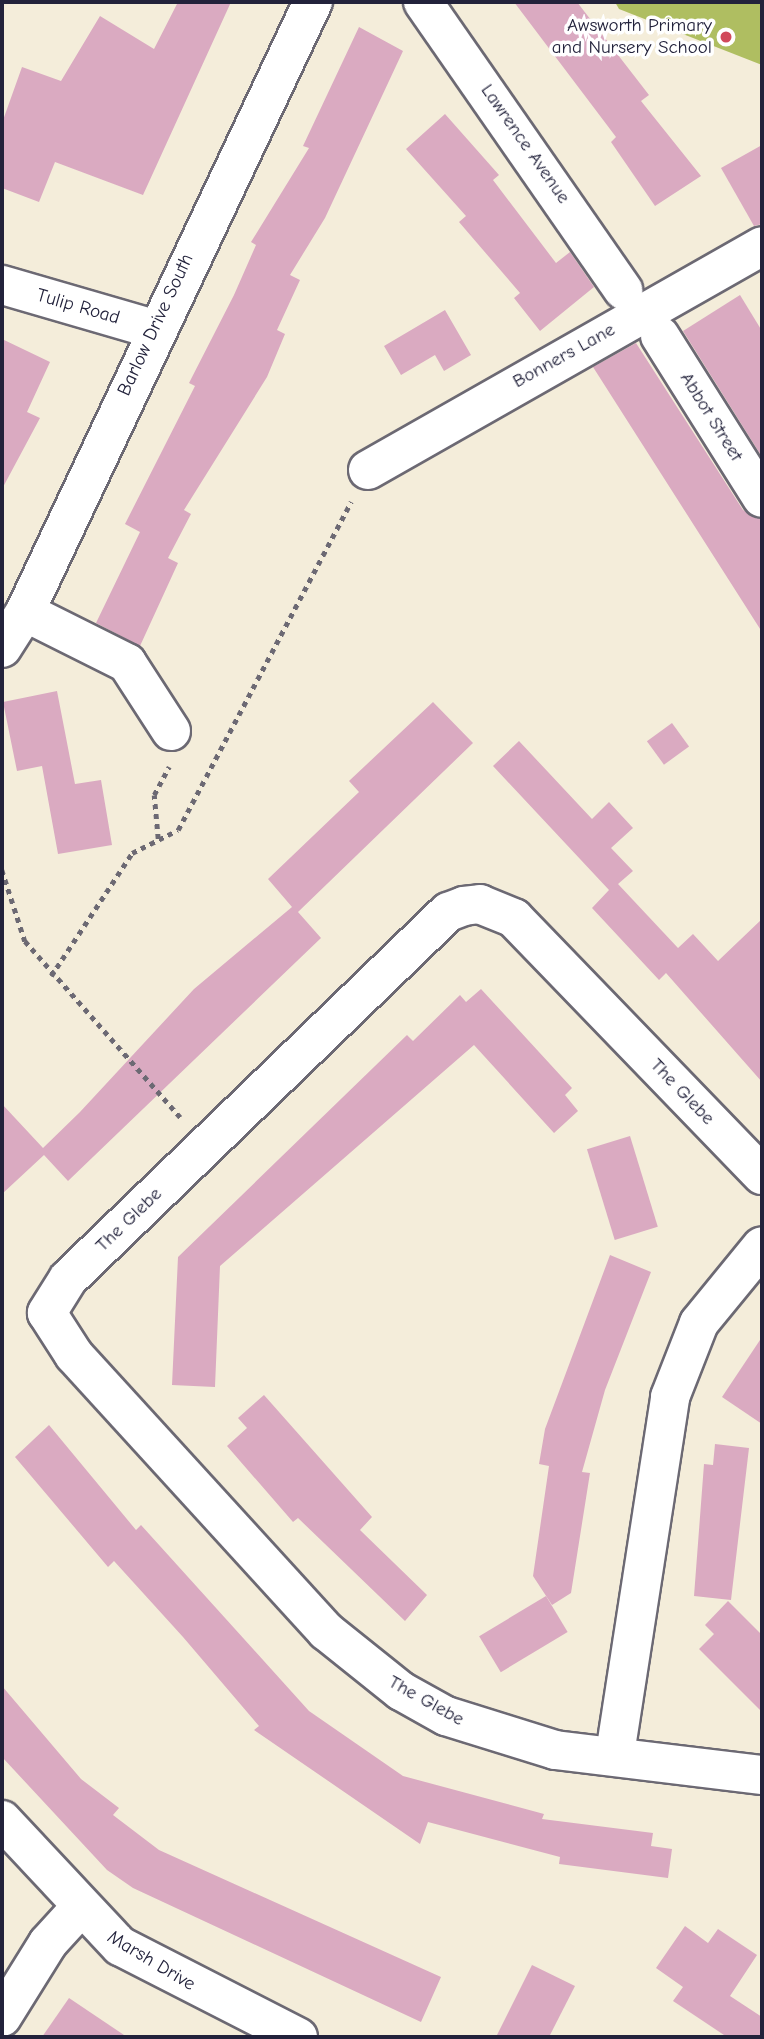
<!DOCTYPE html>
<style>
body{margin:0}
#map{position:relative;width:764px;height:2039px;overflow:hidden;background:#f4edda;font-family:"Comic Neue",sans-serif}
div>[style]{position:absolute}
.green>*{inset:0;background:#afbe61}
.building>*{inset:0;background:#daaac1;transform-origin:0 0}
.path>*{height:4.5px;margin-top:-2.25px;transform-origin:0;background:repeating-linear-gradient(90deg,#6c6973 0 5px,transparent 0 10px)}
.roads{filter:drop-shadow(2px 0 #6c6973) drop-shadow(-2px 0 #6c6973) drop-shadow(0 2px #6c6973) drop-shadow(0 -2px #6c6973)}
.minor>*{height:38px;margin:-19px;padding:0 19px;transform-origin:19px;border-radius:19px;background:#fff}
.dots>*{width:19px;height:19px;translate:-50% -50%;box-sizing:border-box;border:4px solid #fff;border-radius:50%}
span{translate:-50% -50%;white-space:nowrap;text-align:center;line-height:1.15;-webkit-text-stroke:7px #fff;paint-order:stroke}
.poi-label{font-size:19px;color:#22223b}
.right{translate:-100% -50%;text-align:right}
.street-label{font-size:19px;color:#22223b}
.frame{position:absolute;inset:0;border:4px solid #22223b;pointer-events:none}
</style>
<div id="map">
<div class="green">
<i style="clip-path:polygon(615px 2px,762px 2px,762px 65px,619px 9px)"></i>
</div>
<div class="building">
<i style="clip-path:polygon(178px 2px,231px 2px,143px 195px,55px 162px,39px 202px,2px 188px,2px 123px,22px 67px,61px 81px,100px 16px,154px 49px)"></i>
<i style="clip-path:polygon(514px 2px,577px 2px,649px 95px,641px 101px,701px 176px,655px 206px,611px 142px,616px 137px)"></i>
<i style="clip-path:polygon(359px 27px,403px 51px,325px 218px,290px 275px,300px 280px,277px 330px,285px 334px,267px 377px,184px 510px,191px 514px,168px 558px,178px 563px,140px 646px,96px 623px,140px 532px,125px 524px,195px 386px,189px 383px,234px 295px,256px 245px,251px 242px,309px 148px,303px 146px)"></i>
<i style="clip-path:polygon(445px 114px,499px 175px,493px 180px,556px 263px,570px 252px,594px 287px,540px 331px,514px 298px,520px 293px,459px 222px,466px 216px,406px 149px)"></i>
<i style="clip-path:polygon(762px 145px,762px 224px,754px 226px,721px 168px)"></i>
<i style="clip-path:polygon(740px 295px,762px 331px,762px 457px,683px 331px)"></i>
<i style="clip-path:polygon(445px 310px,471px 355px,444px 371px,435px 355px,401px 375px,384px 346px)"></i>
<i style="clip-path:polygon(2px 339px,50px 362px,27px 412px,40px 418px,2px 489px)"></i>
<i style="clip-path:polygon(636px 343px,743px 510px,762px 520px,762px 632px,593px 367px)"></i>
<i style="clip-path:polygon(57px 691px,75px 784px,101px 780px,112px 845px,58px 854px,42px 766px,17px 771px,3px 702px)"></i>
<i style="clip-path:polygon(433px 702px,473px 743px,298px 912px,321px 938px,68px 1181px,44px 1155px,2px 1194px,2px 1104px,43px 1148px,80px 1112px,194px 989px,292px 907px,268px 879px,359px 792px,349px 781px)"></i>
<i style="left:672px;top:723px;width:29px;height:31px;rotate:54deg"></i>
<i style="clip-path:polygon(519px 741px,592px 819px,609px 802px,633px 828px,611px 848px,633px 871px,618px 884px,678px 948px,693px 934px,718px 961px,762px 919px,762px 1082px,666px 973px,659px 980px,592px 908px,609px 890px,493px 766px)"></i>
<i style="clip-path:polygon(481px 989px,572px 1088px,565px 1095px,578px 1111px,554px 1133px,474px 1045px,220px 1266px,215px 1387px,172px 1385px,178px 1257px,407px 1035px,413px 1041px,460px 995px,466px 1002px)"></i>
<i style="left:630px;top:1136px;width:95px;height:45px;rotate:73deg"></i>
<i style="clip-path:polygon(610px 1255px,651px 1272px,605px 1390px,582px 1472px,590px 1473px,571px 1593px,552px 1605px,533px 1576px,549px 1466px,539px 1464px,545px 1429px)"></i>
<i style="clip-path:polygon(762px 1337px,762px 1424px,722px 1397px)"></i>
<i style="clip-path:polygon(264px 1395px,372px 1517px,360px 1530px,427px 1595px,405px 1621px,298px 1518px,293px 1522px,227px 1446px,247px 1428px,238px 1418px)"></i>
<i style="clip-path:polygon(49px 1425px,136px 1530px,141px 1525px,309px 1711px,403px 1776px,544px 1814px,542px 1819px,653px 1833px,651px 1846px,672px 1849px,668px 1878px,559px 1864px,560px 1857px,428px 1822px,420px 1844px,254px 1730px,259px 1726px,183px 1637px,114px 1561px,108px 1567px,15px 1457px)"></i>
<i style="clip-path:polygon(715px 1444px,749px 1448px,731px 1600px,694px 1596px,704px 1464px,713px 1465px)"></i>
<i style="left:546px;top:1596px;width:42px;height:78px;rotate:59deg"></i>
<i style="clip-path:polygon(728px 1601px,762px 1635px,762px 1712px,699px 1649px,714px 1634px,705px 1625px)"></i>
<i style="clip-path:polygon(2px 1686px,81px 1779px,119px 1808px,113px 1815px,159px 1850px,441px 1977px,421px 2022px,133px 1888px,107px 1870px,2px 1757px)"></i>
<i style="clip-path:polygon(685px 1926px,708px 1943px,718px 1929px,757px 1955px,730px 1996px,762px 2017px,762px 2037px,727px 2037px,673px 2001px,683px 1987px,656px 1968px)"></i>
<i style="clip-path:polygon(532px 1965px,575px 1986px,549px 2037px,496px 2037px)"></i>
<i style="clip-path:polygon(69px 1998px,127px 2037px,42px 2037px)"></i>
</div>
<div class="path">
<i style="left:158px;top:839px;width:44px;rotate:-95.2deg"></i>
<i style="left:154px;top:795px;width:32px;rotate:-62deg"></i>
<i style="left:2px;top:870px;width:75px;rotate:72.1deg"></i>
<i style="left:25px;top:941px;width:235px;rotate:48.6deg"></i>
<i style="left:51px;top:976px;width:147px;rotate:-56.6deg"></i>
<i style="left:132px;top:853px;width:51px;rotate:-26.6deg"></i>
<i style="left:178px;top:830px;width:371px;rotate:-62.2deg"></i>
</div>
<div class="roads">
<div class="minor">
<i style="left:423px;top:2px;width:351px;rotate:55.2deg"></i>
<i style="left:2px;top:285px;width:157px;rotate:16.2deg"></i>
<i style="left:660px;top:336px;width:191px;rotate:57.8deg"></i>
<i style="left:368px;top:470px;width:453px;rotate:-29.6deg"></i>
<i style="left:25px;top:612px;width:114px;rotate:26.6deg"></i>
<i style="left:127px;top:663px;width:81px;rotate:57.1deg"></i>
<i style="left:2px;top:648px;width:43px;rotate:-57.4deg"></i>
<i style="left:25px;top:612px;width:675px;rotate:-64.73deg"></i>
<i style="left:762px;top:1175px;width:357px;rotate:-134deg"></i>
<i style="left:514px;top:918px;width:37px;rotate:-158deg"></i>
<i style="left:480px;top:904px;width:16px;rotate:173deg"></i>
<i style="left:464px;top:906px;width:17px;rotate:159deg"></i>
<i style="left:448px;top:912px;width:528px;rotate:136deg"></i>
<i style="left:68px;top:1279px;width:40px;rotate:122deg"></i>
<i style="left:47px;top:1313px;width:50px;rotate:57.3deg"></i>
<i style="left:74px;top:1355px;width:374px;rotate:47.6deg"></i>
<i style="left:326px;top:1631px;width:96px;rotate:38.7deg"></i>
<i style="left:401px;top:1691px;width:51px;rotate:29.1deg"></i>
<i style="left:446px;top:1716px;width:114px;rotate:17.3deg"></i>
<i style="left:555px;top:1750px;width:209px;rotate:6.9deg"></i>
<i style="left:615px;top:1754px;width:361px;rotate:-81.2deg"></i>
<i style="left:670px;top:1397px;width:79px;rotate:-68.6deg"></i>
<i style="left:699px;top:1323px;width:99px;rotate:-50.7deg"></i>
<i style="left:2px;top:1820px;width:173px;rotate:46.9deg"></i>
<i style="left:120px;top:1946px;width:200px;rotate:27.1deg"></i>
<i style="left:2px;top:2017px;width:87px;rotate:-58.1deg"></i>
<i style="left:48px;top:1943px;width:46px;rotate:-47.6deg"></i>
</div>
</div>
<div class="dots">
<i style="left:726px;top:37px;background:#d1495b"></i>
</div>
<div class="poi-label">
<span class="right" style="left:712px;top:37px">Awsworth Primary<br>and Nursery School</span>
</div>
<div class="street-label">
<span style="left:525px;top:144px;rotate:55deg">Lawrence Avenue</span>
<span style="left:78px;top:307px;rotate:16deg">Tulip Road</span>
<span style="left:156px;top:325px;rotate:-65deg">Barlow Drive South</span>
<span style="left:564px;top:356px;rotate:-29deg">Bonners Lane</span>
<span style="left:711px;top:417px;rotate:58deg">Abbot Street</span>
<span style="left:682px;top:1092px;rotate:46deg">The Glebe</span>
<span style="left:129px;top:1220px;rotate:-44deg">The Glebe</span>
<span style="left:426px;top:1701px;rotate:29deg">The Glebe</span>
<span style="left:151px;top:1961px;rotate:31deg">Marsh Drive</span>
</div>
<div class="frame"></div>
</div>
